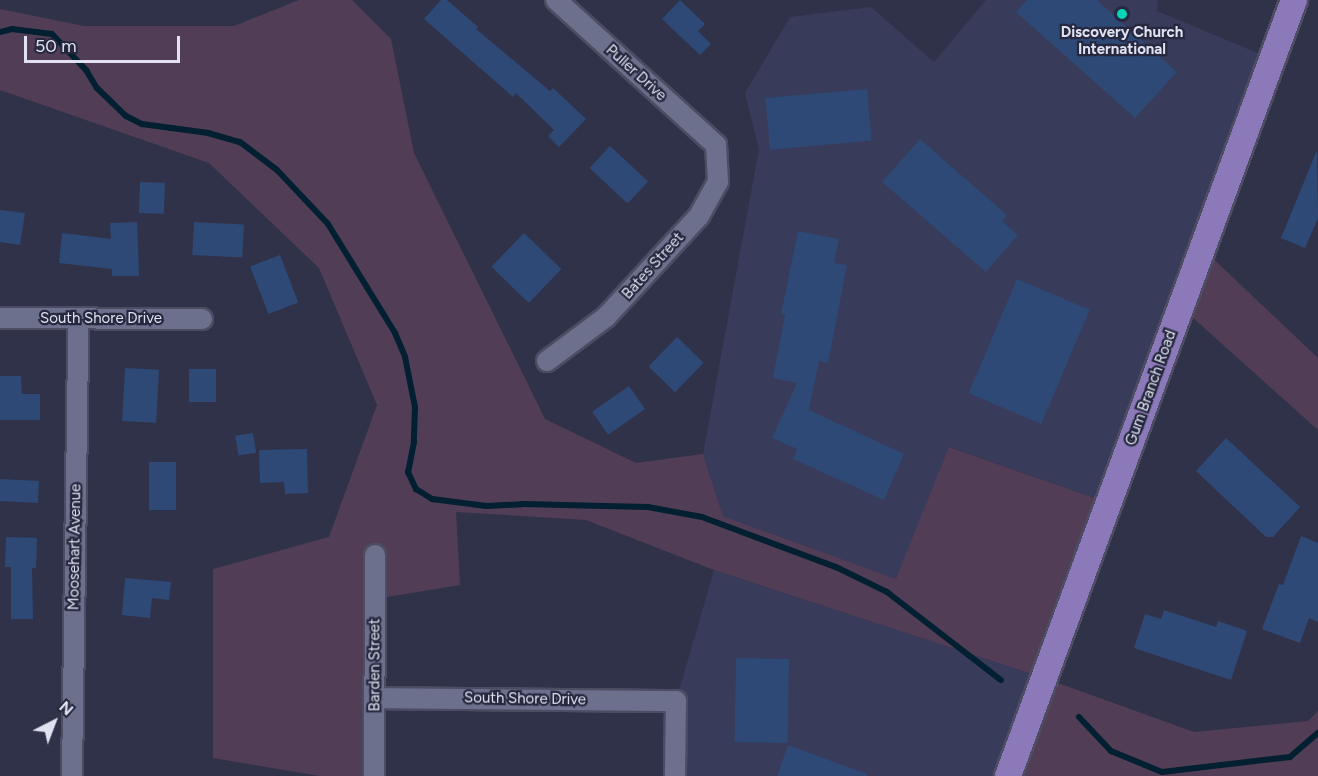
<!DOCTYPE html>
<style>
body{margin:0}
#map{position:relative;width:1318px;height:776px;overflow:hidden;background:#30324a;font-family:Figtree,sans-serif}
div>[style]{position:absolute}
.built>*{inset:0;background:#383b59}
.green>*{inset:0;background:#523d57}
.stream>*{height:6px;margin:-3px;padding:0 3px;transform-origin:3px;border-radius:3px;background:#022031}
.building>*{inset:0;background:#2e4975;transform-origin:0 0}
.roads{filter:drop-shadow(2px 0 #4c4d62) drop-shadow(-2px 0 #4c4d62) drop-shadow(0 2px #4c4d62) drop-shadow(0 -2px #4c4d62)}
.minor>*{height:20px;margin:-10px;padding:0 10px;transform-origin:10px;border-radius:10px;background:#6d708c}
.major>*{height:26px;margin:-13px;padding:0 13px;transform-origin:13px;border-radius:13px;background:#8c79ba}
.dots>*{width:16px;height:16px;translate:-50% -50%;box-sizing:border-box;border:3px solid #26283f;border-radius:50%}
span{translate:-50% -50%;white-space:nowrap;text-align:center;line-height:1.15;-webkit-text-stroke:4.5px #26283f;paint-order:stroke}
.poi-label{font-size:15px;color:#e0e2f2;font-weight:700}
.street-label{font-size:15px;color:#e0e2f2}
.north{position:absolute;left:24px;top:692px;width:60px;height:60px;-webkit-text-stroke:4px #26283f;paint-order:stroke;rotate:42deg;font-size:16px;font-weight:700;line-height:24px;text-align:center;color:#e0e2f2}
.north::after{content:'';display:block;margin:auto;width:21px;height:27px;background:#e0e2f2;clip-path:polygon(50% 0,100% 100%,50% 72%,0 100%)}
.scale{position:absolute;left:24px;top:36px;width:156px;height:27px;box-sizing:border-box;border:3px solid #e0e2f2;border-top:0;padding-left:8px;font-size:18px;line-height:21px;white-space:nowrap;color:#e0e2f2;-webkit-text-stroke:4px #26283f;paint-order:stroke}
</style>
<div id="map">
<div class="built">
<i style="clip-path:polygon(986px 0,1158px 0,1157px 11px,1272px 59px,1109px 503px,950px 447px,897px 580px,723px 516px,703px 454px,759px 149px,745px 93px,790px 17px,871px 7px,934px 62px)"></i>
<i style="clip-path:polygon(714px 570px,1044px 678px,1008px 776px,675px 776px,676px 701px)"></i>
</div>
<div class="green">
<i style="clip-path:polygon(299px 0,352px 0,391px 39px,414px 153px,545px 419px,636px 463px,703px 454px,723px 516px,896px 579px,949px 447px,1109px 503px,1044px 678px,1194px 732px,1308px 721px,1318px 711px,1318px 776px,1008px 776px,1044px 678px,714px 570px,586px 520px,456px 512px,460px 585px,375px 599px,374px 776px,320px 776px,213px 758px,213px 569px,329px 537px,377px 405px,319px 268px,209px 163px,0 90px,0 9px,84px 26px,234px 26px)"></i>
<i style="clip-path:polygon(1202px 248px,1318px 358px,1318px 430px,1181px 307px)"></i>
</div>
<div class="stream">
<i style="left:0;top:32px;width:12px;rotate:-14deg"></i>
<i style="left:12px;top:29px;width:40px;rotate:7.1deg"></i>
<i style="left:52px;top:34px;width:50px;rotate:46.6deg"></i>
<i style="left:86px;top:70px;width:21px;rotate:59deg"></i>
<i style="left:97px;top:88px;width:40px;rotate:44deg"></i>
<i style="left:126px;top:116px;width:18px;rotate:27deg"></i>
<i style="left:142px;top:124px;width:67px;rotate:7.8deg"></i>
<i style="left:208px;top:133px;width:33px;rotate:16deg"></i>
<i style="left:240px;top:142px;width:46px;rotate:37.1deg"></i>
<i style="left:277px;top:170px;width:74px;rotate:46.6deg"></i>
<i style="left:328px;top:224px;width:128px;rotate:58.4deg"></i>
<i style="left:395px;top:333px;width:26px;rotate:67deg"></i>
<i style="left:405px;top:357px;width:51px;rotate:78.7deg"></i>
<i style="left:415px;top:407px;width:35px;rotate:92deg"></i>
<i style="left:414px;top:442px;width:31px;rotate:101deg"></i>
<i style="left:408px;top:472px;width:19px;rotate:65deg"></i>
<i style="left:416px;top:489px;width:19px;rotate:32deg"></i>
<i style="left:432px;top:499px;width:55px;rotate:7.3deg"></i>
<i style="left:487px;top:506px;width:35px;rotate:-3deg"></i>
<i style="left:522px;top:504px;width:126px;rotate:1.4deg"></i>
<i style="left:648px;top:507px;width:55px;rotate:10.5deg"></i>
<i style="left:702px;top:517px;width:143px;rotate:20.5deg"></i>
<i style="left:836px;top:567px;width:57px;rotate:26.1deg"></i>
<i style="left:887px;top:592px;width:144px;rotate:37.7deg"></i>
<i style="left:1079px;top:717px;width:47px;rotate:46.7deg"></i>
<i style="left:1111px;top:751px;width:55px;rotate:22.4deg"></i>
<i style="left:1162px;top:772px;width:129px;rotate:-6.7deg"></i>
<i style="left:1290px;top:757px;width:37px;rotate:-41deg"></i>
</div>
<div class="building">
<i style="clip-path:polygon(441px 0,447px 0,478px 27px,476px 29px,550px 91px,553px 88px,586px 119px,559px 147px,548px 136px,554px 130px,516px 93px,513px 97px,424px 19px)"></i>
<i style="clip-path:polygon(680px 0,705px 24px,698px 31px,711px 44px,700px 55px,662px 19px)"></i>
<i style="clip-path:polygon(1027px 0,1097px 0,1177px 72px,1135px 118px,1016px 12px)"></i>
<i style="left:867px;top:89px;width:52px;height:102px;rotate:85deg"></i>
<i style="clip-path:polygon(920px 139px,1007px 215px,1002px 221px,1018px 235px,986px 272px,882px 182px)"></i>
<i style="left:610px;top:146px;width:52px;height:30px;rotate:43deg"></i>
<i style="clip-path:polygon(1317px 150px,1318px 218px,1305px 248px,1281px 238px)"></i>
<i style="left:140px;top:182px;width:25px;height:31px;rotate:2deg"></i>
<i style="clip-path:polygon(0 210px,25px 213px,20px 245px,0 242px)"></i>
<i style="clip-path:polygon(137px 222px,139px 276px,112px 276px,112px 269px,59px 263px,62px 233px,111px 239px,110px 223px)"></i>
<i style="left:194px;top:222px;width:50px;height:33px;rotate:3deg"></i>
<i style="clip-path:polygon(798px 231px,839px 239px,834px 263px,847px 265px,828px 363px,819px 361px,809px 410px,904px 454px,884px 500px,793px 459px,797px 449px,772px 438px,797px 383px,773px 378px,785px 315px,781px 314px)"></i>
<i style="left:524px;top:233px;width:52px;height:47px;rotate:44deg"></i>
<i style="left:280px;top:255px;width:51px;height:32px;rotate:69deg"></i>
<i style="left:1017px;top:279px;width:79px;height:124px;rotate:23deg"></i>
<i style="left:677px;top:337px;width:37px;height:41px;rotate:44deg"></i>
<i style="left:125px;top:368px;width:34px;height:53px;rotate:3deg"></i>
<i style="left:189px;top:369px;width:27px;height:33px"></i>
<i style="clip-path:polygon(0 376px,21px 376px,22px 394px,40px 394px,40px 420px,0 420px)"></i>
<i style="left:629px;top:386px;width:28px;height:45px;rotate:55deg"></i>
<i style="left:253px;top:433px;width:20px;height:18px;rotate:81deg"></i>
<i style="clip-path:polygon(1226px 438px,1300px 507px,1273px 537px,1266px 537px,1196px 471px)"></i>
<i style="clip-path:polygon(307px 449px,308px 493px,285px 494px,284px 482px,260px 483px,259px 450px)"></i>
<i style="left:149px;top:462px;width:27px;height:48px"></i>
<i style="left:0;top:479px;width:39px;height:22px;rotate:3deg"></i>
<i style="clip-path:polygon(1301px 536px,1318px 543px,1318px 622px,1309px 618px,1300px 643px,1262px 629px,1279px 584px,1283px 585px)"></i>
<i style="clip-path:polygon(6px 537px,37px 538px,36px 568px,32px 568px,33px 619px,11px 619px,11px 567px,5px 567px)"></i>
<i style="clip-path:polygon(125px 578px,171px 582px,169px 600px,152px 598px,150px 618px,122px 615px)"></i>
<i style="clip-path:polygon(1164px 610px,1216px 627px,1218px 621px,1247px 631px,1231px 680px,1134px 648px,1145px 614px,1161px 619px)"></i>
<i style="left:736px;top:658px;width:53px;height:84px;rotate:1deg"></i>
<i style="clip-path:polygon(788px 745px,867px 774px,867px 776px,777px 776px)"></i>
</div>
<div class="roads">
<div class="minor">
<i style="left:0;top:318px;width:202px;rotate:0.3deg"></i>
<i style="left:547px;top:361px;width:74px;rotate:-36.7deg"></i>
<i style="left:606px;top:317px;width:137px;rotate:-47.4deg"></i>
<i style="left:699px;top:216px;width:39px;rotate:-61deg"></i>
<i style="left:718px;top:182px;width:37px;rotate:-93deg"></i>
<i style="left:716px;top:145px;width:216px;rotate:-137.8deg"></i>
<i style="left:375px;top:698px;width:301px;rotate:0.6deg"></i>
<i style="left:676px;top:701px;width:75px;rotate:90.8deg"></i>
<i style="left:72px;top:776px;width:457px;rotate:-89.2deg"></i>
<i style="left:374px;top:776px;width:221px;rotate:-89.7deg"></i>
</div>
<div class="major">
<i style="left:1008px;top:776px;width:827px;rotate:-69.77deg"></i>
</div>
</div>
<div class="dots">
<i style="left:1122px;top:14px;background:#03d5b6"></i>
</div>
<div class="poi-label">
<span style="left:1122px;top:41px">Discovery Church<br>International</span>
</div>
<div class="street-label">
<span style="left:636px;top:73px;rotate:42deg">Puller Drive</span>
<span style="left:653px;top:266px;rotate:-48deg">Bates Street</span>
<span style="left:101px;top:319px">South Shore Drive</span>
<span style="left:1151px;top:388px;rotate:-70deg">Gum Branch Road</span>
<span style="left:75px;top:547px;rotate:-89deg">Moosehart Avenue</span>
<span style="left:375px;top:665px;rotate:-90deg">Barden Street</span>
<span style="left:525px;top:699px;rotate:1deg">South Shore Drive</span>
</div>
<div class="north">N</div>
<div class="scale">50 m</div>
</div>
